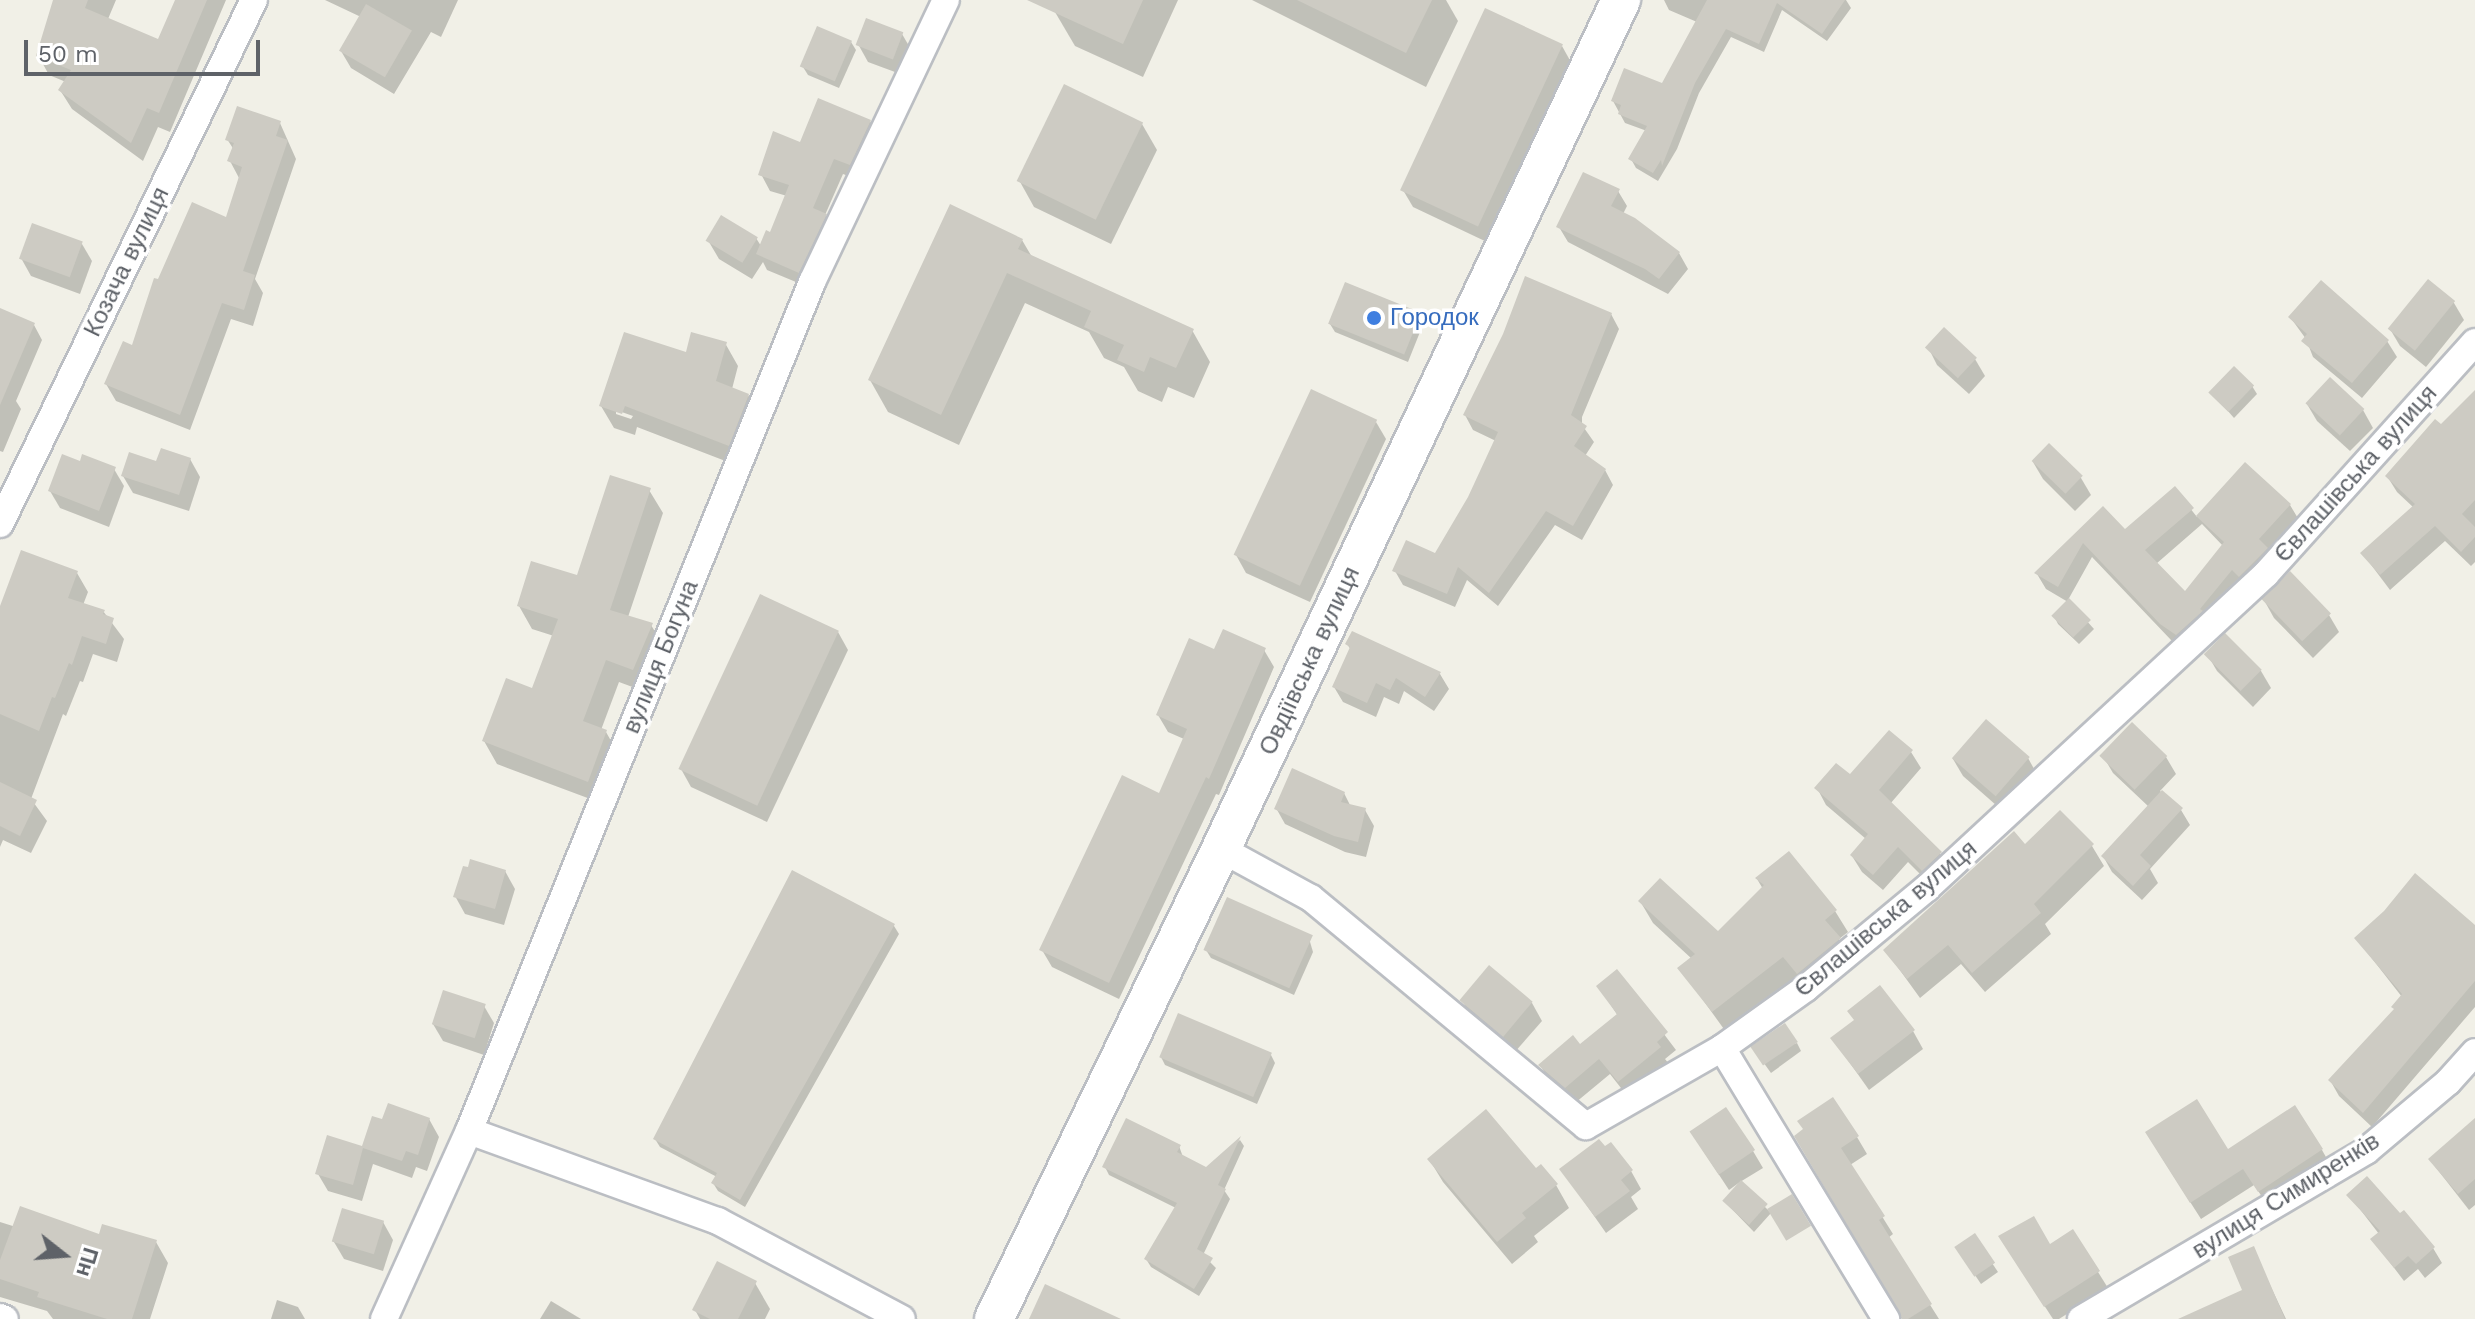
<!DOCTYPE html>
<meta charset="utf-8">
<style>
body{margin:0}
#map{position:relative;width:2475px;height:1319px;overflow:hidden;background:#f1f0e7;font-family:"Work Sans",sans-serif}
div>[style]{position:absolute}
.shadow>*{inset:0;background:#0003}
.building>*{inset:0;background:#cdcbc3;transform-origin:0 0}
.roads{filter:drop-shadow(2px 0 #bbbec3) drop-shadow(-2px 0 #bbbec3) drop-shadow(0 2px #bbbec3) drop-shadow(0 -2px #bbbec3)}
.street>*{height:26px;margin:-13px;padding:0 13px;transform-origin:13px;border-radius:13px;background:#fff}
.secondary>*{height:38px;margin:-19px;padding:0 19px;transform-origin:19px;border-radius:19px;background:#fff}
.dots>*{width:22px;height:22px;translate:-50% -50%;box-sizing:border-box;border:4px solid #fff;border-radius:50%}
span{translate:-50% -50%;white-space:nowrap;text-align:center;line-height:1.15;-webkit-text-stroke:7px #fff;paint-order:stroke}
.street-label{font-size:24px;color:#5e6268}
.shop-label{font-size:24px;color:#366cbe}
.left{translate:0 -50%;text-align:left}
.north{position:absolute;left:24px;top:1215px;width:80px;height:80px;-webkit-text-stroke:6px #fff;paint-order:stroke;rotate:107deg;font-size:22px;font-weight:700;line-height:32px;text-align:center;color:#5e6268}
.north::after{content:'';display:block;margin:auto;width:28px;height:36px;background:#5e6268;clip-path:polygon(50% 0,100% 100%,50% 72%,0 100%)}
.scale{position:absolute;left:24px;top:40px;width:236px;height:36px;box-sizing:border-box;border:4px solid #5e6268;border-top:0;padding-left:10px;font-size:24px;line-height:28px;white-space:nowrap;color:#5e6268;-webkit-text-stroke:6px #fff;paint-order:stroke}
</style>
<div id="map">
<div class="shadow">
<i style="clip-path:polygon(55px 0,116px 0,108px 19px,159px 41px,177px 0,226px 0,170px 132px,158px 127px,143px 161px,72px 109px,60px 90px,66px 82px,49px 75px,38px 55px)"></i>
<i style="clip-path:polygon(325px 0,458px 0,441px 37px,431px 32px,394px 94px,351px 68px,341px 51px,361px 17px)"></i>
<i style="clip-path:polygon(1060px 0,1178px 0,1143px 77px,1075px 46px,1055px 12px)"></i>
<i style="clip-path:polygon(1252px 0,1446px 0,1458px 21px,1426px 87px)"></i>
<i style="clip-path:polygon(1664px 0,1846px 0,1851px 8px,1827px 41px,1782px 10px,1764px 52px,1731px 37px,1699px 93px,1677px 149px,1658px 181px,1636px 168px,1631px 159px,1647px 131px,1625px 123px,1613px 101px,1663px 86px,1697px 22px,1669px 10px)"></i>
<i style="clip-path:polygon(902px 34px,912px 51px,903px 75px,868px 62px,858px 44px)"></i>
<i style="clip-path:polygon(851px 42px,856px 50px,839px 88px,808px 75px,803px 67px)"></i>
<i style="clip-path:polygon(1562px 46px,1572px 64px,1489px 243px,1413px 207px,1403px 190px)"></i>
<i style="clip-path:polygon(870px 121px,879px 137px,859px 180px,843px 174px,825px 215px,834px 232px,808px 287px,767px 270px,763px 262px,752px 279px,719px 259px,709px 242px,756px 238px,761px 246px,771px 235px,787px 196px,770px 191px,761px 174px,801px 145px)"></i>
<i style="clip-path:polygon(280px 123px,296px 159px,255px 279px,263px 293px,253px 326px,231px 319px,190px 430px,116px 401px,106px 384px,133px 348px,159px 282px,227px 220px,239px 178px,230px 161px,234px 150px,227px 139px)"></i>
<i style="clip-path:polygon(1142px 124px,1157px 150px,1111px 244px,1034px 207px,1019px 180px)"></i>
<i style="clip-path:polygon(1618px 191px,1627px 206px,1623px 214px,1679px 253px,1688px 269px,1668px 294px,1568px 242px,1559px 227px)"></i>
<i style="clip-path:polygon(1022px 240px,1032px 257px,1192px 330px,1210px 362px,1194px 398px,1168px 387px,1162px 402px,1138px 391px,1124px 367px,1104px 358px,1089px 332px,1025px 303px,959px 445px,888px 412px,870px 380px)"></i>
<i style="clip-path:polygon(82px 244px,92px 261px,80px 294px,31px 276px,21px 258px)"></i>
<i style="clip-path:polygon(2428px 282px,2454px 303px,2464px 320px,2426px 367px,2400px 346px,2390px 329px)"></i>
<i style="clip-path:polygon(1419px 314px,1424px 322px,1408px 362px,1335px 332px,1330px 324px)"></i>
<i style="clip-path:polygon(1611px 314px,1619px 329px,1582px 417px,1582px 425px,1594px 442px,1585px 456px,1605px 470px,1613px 485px,1582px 540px,1555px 525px,1498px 606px,1467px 580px,1455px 607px,1403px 585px,1395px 571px,1436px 556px,1470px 498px,1496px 441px,1473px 430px,1465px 415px)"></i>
<i style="clip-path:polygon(2290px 317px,2387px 341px,2397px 357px,2362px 398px,2313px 357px,2306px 339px)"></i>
<i style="clip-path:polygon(0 319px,34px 325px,42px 340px,16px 401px,21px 409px,3px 452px,0 451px)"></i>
<i style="clip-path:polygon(evenodd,725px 343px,738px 366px,732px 389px,748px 395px,761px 417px,741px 467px,637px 427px,635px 435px,614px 428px,601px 406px,687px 355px,725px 343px,616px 410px,633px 416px,631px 419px,616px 414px,616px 410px)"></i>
<i style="clip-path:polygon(1928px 347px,1975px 359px,1985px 376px,1969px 394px,1937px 365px)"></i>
<i style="clip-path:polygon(2252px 386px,2257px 394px,2234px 418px,2212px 393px)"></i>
<i style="clip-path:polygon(2475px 393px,2475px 562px,2471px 566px,2445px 541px,2390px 590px,2363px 554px,2414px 508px,2397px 492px,2387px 476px)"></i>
<i style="clip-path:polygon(2307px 404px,2363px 410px,2373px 428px,2350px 451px,2317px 421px)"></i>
<i style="clip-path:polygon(1376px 422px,1386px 439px,1310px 602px,1246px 573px,1236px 555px)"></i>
<i style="clip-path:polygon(190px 459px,200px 477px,189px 511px,133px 493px,123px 476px,157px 464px)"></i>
<i style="clip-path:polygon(2033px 462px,2081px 478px,2091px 495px,2075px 511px,2043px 479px)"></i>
<i style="clip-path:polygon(81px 463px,114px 469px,124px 486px,109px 527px,60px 508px,50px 491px)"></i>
<i style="clip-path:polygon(evenodd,2245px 465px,2290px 505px,2299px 520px,2186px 650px,2171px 640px,2092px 557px,2068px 600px,2094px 629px,2079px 644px,2058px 624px,2054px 616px,2068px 602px,2046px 589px,2037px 574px,2103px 509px,2125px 532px,2175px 489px,2197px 517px,2245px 465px,2202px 524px,2223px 546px,2185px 594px,2156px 564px,2202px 524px)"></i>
<i style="clip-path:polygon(649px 490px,663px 513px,628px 617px,651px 625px,665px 648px,646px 692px,619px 682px,601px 730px,606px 732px,619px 755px,601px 803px,497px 764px,484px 741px,533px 690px,554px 636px,532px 629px,519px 606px,578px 577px)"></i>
<i style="clip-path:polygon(77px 573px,88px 592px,83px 605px,103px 611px,124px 639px,117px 662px,93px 654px,83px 682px,80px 681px,66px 716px,63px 714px,31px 799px,47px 821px,31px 853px,3px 840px,0 847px,0 612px)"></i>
<i style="clip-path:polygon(2264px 600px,2329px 615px,2339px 632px,2313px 658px,2274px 618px)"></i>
<i style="clip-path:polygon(838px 632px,848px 650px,767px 822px,691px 787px,681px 769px)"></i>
<i style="clip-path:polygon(1353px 634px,1440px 674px,1449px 689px,1434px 711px,1404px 691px,1399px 704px,1384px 697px,1376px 717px,1343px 702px,1334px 687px,1351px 650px,1347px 644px)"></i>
<i style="clip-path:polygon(1264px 650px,1274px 667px,1219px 795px,1216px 794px,1119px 999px,1052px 967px,1042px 950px,1160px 796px,1184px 739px,1168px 732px,1158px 715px,1215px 652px)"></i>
<i style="clip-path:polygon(2207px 654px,2261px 671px,2271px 688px,2253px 707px,2217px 671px)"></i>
<i style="clip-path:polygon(1911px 752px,1921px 768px,1890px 804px,1940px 854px,1950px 870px,1932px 886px,1908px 862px,1883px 890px,1862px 872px,1852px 856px,1866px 839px,1826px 805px,1817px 788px)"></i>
<i style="clip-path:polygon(2103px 756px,2166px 757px,2176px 774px,2160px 791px,2181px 810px,2190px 825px,2150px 869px,2158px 883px,2142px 900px,2112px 872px,2103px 856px,2149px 807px,2113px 773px)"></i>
<i style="clip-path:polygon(2028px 758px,2038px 776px,2005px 813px,1963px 776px,1953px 759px)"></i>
<i style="clip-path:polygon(1344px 793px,1351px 807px,1365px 810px,1374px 826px,1366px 857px,1345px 852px,1285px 824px,1276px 808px)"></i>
<i style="clip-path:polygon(2060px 813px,2092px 846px,2104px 866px,2045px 924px,2051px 934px,1985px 992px,1961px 964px,1920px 998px,1886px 951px,2025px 847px)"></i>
<i style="clip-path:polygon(505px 871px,515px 889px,504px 925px,465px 914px,455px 896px)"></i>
<i style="clip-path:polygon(793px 872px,894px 926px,899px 934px,745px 1207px,718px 1191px,713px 1183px,717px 1177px,660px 1147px,655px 1139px)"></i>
<i style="clip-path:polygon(1757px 879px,1835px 911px,1848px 932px,1839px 939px,1851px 961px,1810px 994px,1796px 977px,1726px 1032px,1680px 968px,1692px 959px,1653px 923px,1640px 901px,1718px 934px,1763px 889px)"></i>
<i style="clip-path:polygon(2475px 928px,2475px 1007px,2372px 1127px,2339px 1096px,2330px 1080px,2396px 1011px,2402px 997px,2356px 938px)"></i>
<i style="clip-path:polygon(1308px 935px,1313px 952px,1294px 995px,1211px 958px,1206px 950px)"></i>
<i style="clip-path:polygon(1617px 972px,1676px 1050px,1665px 1059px,1669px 1064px,1628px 1097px,1610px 1074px,1575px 1103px,1550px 1081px,1540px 1065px,1580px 1046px,1618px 1016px,1599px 987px)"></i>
<i style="clip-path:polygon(1462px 1000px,1532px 1003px,1542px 1021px,1514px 1053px,1472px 1018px)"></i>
<i style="clip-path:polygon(484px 1006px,494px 1023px,484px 1055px,443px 1041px,433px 1024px)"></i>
<i style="clip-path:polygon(1913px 1031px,1923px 1049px,1869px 1090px,1833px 1039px)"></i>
<i style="clip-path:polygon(1797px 1043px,1801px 1051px,1771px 1073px,1758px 1055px)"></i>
<i style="clip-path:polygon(1271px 1055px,1275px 1063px,1257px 1104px,1165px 1065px,1161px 1057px)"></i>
<i style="clip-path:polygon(373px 1119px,383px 1122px,429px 1119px,439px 1137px,427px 1171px,416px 1167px,412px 1178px,373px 1164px,362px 1201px,328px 1191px,318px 1174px,328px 1138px,364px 1148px)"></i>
<i style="clip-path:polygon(1804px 1130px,1857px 1137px,1867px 1154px,1850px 1165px,1893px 1234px,1888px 1238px,1939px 1319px,1902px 1319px)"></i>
<i style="clip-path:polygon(2475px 1135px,2475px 1205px,2469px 1210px,2430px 1160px)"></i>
<i style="clip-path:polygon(1240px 1140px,1244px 1146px,1224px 1190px,1230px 1199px,1203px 1255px,1216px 1268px,1199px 1296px,1151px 1267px,1146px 1259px,1176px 1208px,1109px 1175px,1105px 1167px,1179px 1146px,1183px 1157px,1207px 1169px)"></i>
<i style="clip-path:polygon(1702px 1149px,1753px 1151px,1763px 1168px,1740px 1182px,1771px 1213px,1754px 1232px,1725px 1202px,1740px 1182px,1729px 1190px)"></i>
<i style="clip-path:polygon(2157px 1150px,2322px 1150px,2331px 1166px,2269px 1207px,2254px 1185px,2201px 1219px)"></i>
<i style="clip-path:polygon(1429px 1159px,1536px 1171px,1556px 1185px,1569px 1208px,1534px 1236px,1538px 1242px,1512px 1264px,1443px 1182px)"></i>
<i style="clip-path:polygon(1562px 1170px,1631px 1171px,1641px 1189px,1631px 1197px,1638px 1209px,1606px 1233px)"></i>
<i style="clip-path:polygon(2349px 1195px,2433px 1248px,2442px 1263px,2425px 1278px,2418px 1269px,2404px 1281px,2373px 1240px,2379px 1234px)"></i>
<i style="clip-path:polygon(0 1222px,16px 1227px,156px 1242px,168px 1263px,150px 1319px,53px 1319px,47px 1311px,0 1297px)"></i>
<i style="clip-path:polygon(383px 1222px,393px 1240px,383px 1271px,344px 1259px,334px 1242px)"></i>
<i style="clip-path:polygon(1974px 1236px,1998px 1272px,1981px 1284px,1962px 1256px)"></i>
<i style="clip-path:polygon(2049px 1247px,2098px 1272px,2108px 1288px,2059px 1319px,2053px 1319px,2010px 1253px)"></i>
<i style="clip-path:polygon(2253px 1249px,2286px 1319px,2183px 1319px,2245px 1291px)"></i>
<i style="clip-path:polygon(755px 1283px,770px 1309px,765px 1319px,700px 1319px,695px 1310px)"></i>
<i style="clip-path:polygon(277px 1300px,298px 1307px,305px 1319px,271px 1319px)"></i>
<i style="clip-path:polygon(551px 1301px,581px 1319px,540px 1319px)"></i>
</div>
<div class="building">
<i style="clip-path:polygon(53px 0,88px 0,85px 8px,158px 39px,175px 0,207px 0,159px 113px,147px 108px,131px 143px,58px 90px,71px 70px,36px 56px)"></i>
<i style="clip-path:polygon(1027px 0,1143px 0,1123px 44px)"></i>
<i style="clip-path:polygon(1297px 0,1432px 0,1406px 53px)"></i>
<i style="clip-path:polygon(1707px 0,1845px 0,1822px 34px,1777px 3px,1759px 44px,1726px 29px,1695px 83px,1662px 166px,1661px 160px,1653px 173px,1628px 159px,1647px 126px,1618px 114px,1621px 105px,1611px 101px,1624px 68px,1662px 83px)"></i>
<i style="left:366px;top:4px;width:53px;height:54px;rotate:30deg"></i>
<i style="left:1485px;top:8px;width:86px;height:201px;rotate:25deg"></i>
<i style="left:866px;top:18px;width:40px;height:29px;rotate:21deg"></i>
<i style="left:817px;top:26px;width:38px;height:44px;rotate:23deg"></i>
<i style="left:1064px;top:84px;width:88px;height:108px;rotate:26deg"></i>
<i style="clip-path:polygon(818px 98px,871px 120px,850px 165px,834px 159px,813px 208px,827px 214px,799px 273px,756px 254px,766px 230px,770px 232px,789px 185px,758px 175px,773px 131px,800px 142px)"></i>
<i style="clip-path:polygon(237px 106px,281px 121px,276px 136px,288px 140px,243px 271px,255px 275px,244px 310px,222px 303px,180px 415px,104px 384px,123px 341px,132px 345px,154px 278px,158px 279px,192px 202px,226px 217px,242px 167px,227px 161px,234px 143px,225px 140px)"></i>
<i style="clip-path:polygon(1583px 172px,1620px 189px,1611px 206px,1635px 218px,1680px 252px,1659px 279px,1645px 269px,1556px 227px)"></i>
<i style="clip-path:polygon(950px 204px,1023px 239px,1018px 249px,1194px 329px,1176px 368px,1150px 357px,1144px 372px,1117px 360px,1124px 345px,1084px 327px,1091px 311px,1007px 273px,941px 415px,868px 380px)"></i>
<i style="left:721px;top:215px;width:43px;height:30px;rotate:31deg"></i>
<i style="left:32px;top:223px;width:54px;height:38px;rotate:20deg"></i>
<i style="clip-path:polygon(1525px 276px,1612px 313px,1571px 415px,1587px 426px,1574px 446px,1606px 469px,1573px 526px,1546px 511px,1489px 593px,1458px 567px,1447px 594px,1392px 571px,1406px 540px,1435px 553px,1468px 497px,1498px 432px,1463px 415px,1503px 334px)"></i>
<i style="left:2428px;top:279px;width:35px;height:64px;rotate:39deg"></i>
<i style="clip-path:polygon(2321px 280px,2389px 340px,2352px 383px,2301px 341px,2307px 334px,2288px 317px)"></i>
<i style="left:1345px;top:282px;width:82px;height:45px;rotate:22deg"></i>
<i style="clip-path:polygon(0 308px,35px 323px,0 405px)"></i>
<i style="left:1944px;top:327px;width:45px;height:28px;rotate:43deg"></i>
<i style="clip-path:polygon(624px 332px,686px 352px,691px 332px,727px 342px,716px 381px,749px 394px,729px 446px,625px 406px,622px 414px,599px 406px)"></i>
<i style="left:2234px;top:366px;width:28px;height:37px;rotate:44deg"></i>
<i style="left:2330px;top:377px;width:47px;height:36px;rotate:43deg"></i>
<i style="left:1311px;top:389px;width:73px;height:183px;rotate:25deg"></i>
<i style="clip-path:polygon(2475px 390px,2475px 500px,2462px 514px,2475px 527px,2475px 537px,2461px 552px,2435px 526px,2380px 575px,2360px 553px,2415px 504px,2385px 476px,2435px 419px,2441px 424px)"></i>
<i style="left:2049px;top:443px;width:47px;height:25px;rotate:44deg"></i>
<i style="clip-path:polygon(161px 448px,191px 458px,179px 495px,121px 476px,129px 452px,156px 461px)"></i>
<i style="clip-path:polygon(62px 454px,80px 461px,82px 454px,116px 467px,99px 511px,48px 491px)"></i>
<i style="clip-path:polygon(2245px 462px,2291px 504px,2259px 539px,2268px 548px,2239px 577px,2232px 570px,2200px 609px,2203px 611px,2176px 635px,2160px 624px,2083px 543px,2058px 587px,2034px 573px,2103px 506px,2125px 529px,2175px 486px,2194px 508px,2145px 550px,2185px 591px,2224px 542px,2196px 516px)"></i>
<i style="clip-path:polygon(610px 475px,651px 488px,610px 610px,653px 623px,633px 670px,606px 660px,583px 721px,607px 730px,588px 782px,482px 741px,506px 678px,532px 688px,558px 619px,517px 606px,531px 561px,577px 575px)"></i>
<i style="clip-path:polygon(21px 550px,78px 571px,68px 598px,105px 610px,103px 614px,114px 618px,106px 644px,82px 636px,72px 665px,69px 663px,55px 698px,52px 697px,39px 731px,0 714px,0 606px)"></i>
<i style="left:2290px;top:571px;width:59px;height:40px;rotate:46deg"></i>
<i style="left:760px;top:594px;width:87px;height:193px;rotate:25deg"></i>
<i style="left:2069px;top:598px;width:31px;height:25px;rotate:45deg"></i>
<i style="clip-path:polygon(1223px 629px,1266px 648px,1209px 779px,1206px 777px,1109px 983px,1039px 950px,1122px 775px,1159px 793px,1187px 729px,1156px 715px,1189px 638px,1214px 649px)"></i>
<i style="clip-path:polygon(1352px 631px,1441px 672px,1425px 697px,1396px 678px,1390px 690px,1376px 683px,1367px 703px,1332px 687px,1350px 647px,1345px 644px)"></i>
<i style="left:2225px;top:633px;width:52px;height:30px;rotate:45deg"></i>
<i style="left:1986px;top:719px;width:58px;height:52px;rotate:41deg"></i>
<i style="left:2132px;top:722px;width:49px;height:47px;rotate:44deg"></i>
<i style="clip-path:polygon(1889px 730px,1913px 750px,1879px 790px,1942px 852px,1922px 871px,1898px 847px,1873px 875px,1850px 855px,1868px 834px,1814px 788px,1836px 763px,1850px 774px)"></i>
<i style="clip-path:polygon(1292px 768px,1345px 792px,1341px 802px,1366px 808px,1358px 842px,1334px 836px,1274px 809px)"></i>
<i style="clip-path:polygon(0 782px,37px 800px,20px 836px,0 826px)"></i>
<i style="clip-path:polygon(2162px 790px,2183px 808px,2140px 855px,2151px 866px,2133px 886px,2101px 856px)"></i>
<i style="clip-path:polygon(2060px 810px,2094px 844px,2034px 904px,2041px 913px,1972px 973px,1948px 945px,1907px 979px,1883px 950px,2014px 831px,2025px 844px)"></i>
<i style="clip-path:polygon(1789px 851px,1837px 910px,1825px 920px,1841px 938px,1797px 974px,1783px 957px,1712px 1012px,1677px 968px,1695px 954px,1638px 901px,1660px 878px,1718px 931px,1764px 885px,1755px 878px)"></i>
<i style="clip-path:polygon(470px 859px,506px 870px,495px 909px,453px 897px,463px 866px,468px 867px)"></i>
<i style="clip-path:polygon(792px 870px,895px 924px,740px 1200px,711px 1183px,717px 1173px,653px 1139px)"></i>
<i style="clip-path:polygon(2415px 873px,2475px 925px,2475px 981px,2363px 1113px,2328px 1080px,2394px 1009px,2391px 1007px,2402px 994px,2354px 938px,2384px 911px)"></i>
<i style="left:1227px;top:897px;width:94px;height:58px;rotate:24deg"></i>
<i style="left:1489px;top:965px;width:57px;height:46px;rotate:40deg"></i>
<i style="clip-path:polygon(1617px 969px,1668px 1032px,1657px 1042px,1661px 1047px,1618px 1082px,1599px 1059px,1565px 1088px,1538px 1065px,1573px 1035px,1580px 1044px,1617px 1014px,1596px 986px)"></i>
<i style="clip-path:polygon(1880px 985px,1915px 1030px,1858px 1074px,1830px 1038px,1854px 1020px,1847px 1011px)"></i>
<i style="left:443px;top:990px;width:45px;height:36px;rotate:18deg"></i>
<i style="left:1178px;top:1013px;width:102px;height:48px;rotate:23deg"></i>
<i style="left:1785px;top:1023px;width:23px;height:42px;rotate:56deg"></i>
<i style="clip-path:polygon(1833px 1097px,1859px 1136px,1841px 1148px,1885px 1216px,1879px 1220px,1932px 1304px,1908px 1319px,1902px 1319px,1794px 1136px,1803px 1129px,1797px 1121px)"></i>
<i style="clip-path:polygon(2197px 1099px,2228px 1149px,2295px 1105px,2323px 1149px,2258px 1192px,2243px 1169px,2190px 1203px,2145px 1132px)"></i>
<i style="clip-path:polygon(388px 1103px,430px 1118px,418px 1155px,406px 1151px,402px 1161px,363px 1148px,353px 1185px,315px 1174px,327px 1135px,362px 1146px,372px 1116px,382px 1119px)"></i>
<i style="left:1726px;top:1107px;width:52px;height:44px;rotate:56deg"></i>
<i style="clip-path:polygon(1486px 1109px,1536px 1168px,1541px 1164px,1558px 1184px,1522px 1213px,1526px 1218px,1497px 1242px,1427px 1159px)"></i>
<i style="clip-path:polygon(1126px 1118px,1181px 1145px,1177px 1152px,1206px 1167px,1241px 1136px,1218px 1185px,1226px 1189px,1197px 1249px,1213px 1258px,1194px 1289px,1144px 1259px,1177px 1203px,1102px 1167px)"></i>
<i style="clip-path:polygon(2475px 1118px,2475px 1179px,2458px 1194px,2428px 1159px)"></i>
<i style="clip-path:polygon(1599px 1139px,1605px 1146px,1611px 1142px,1633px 1170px,1621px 1180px,1630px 1191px,1595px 1217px,1559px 1169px)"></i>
<i style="clip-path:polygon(2367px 1176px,2400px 1213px,2404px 1210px,2435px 1247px,2416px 1264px,2408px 1256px,2394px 1268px,2370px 1239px,2380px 1231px,2346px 1195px)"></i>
<i style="left:1741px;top:1180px;width:36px;height:28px;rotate:42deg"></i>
<i style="left:1792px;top:1194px;width:37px;height:29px;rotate:59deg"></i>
<i style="clip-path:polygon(20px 1206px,99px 1234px,102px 1224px,157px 1240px,132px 1319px,107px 1319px,37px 1297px,39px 1292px,0 1279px,0 1260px)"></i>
<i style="left:342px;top:1208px;width:44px;height:35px;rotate:17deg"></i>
<i style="clip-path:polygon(2034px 1216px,2050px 1244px,2073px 1229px,2100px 1271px,2044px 1307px,1998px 1236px)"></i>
<i style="left:1975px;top:1233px;width:36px;height:25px;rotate:56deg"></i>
<i style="clip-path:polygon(2254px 1246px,2285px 1319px,2178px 1319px,2242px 1290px,2228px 1257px)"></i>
<i style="clip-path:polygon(717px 1261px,757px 1281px,738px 1319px,710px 1319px,692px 1310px)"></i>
<i style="clip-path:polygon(1045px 1284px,1121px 1319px,1029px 1319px)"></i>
</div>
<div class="roads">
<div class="street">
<i style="left:0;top:524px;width:582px;rotate:-64.14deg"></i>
<i style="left:1221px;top:849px;width:102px;rotate:28.6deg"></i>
<i style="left:1311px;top:898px;width:357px;rotate:39.7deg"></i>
<i style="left:1586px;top:1126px;width:157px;rotate:-29.8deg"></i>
<i style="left:1722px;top:1048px;width:103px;rotate:-35.5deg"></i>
<i style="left:1806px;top:988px;width:157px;rotate:-39.6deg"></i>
<i style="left:1927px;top:888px;width:462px;rotate:-42.8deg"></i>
<i style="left:2266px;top:574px;width:312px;rotate:-48deg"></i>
<i style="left:1722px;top:1048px;width:317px;rotate:58.8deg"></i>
<i style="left:469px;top:1131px;width:265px;rotate:19.9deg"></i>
<i style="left:718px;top:1221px;width:208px;rotate:28deg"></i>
<i style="left:0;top:1317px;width:5px;rotate:22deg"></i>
<i style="left:384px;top:1319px;width:206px;rotate:-65.7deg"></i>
<i style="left:469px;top:1131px;width:916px;rotate:-68deg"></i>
<i style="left:812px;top:282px;width:312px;rotate:-64.6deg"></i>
<i style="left:2081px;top:1319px;width:331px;rotate:-30.5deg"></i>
<i style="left:2366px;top:1151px;width:107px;rotate:-40.1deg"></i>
<i style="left:2448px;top:1082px;width:40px;rotate:-48deg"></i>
</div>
<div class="secondary">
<i style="left:994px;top:1319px;width:522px;rotate:-64.22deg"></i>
<i style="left:1221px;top:849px;width:939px;rotate:-64.77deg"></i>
</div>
</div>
<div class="dots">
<i style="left:1374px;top:318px;background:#3f7fe0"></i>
</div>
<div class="street-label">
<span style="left:127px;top:262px;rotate:-64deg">Козача вулиця</span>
<span style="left:2356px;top:474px;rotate:-48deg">Євлашівська вулиця</span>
<span style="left:661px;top:657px;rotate:-68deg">вулиця Богуна</span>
<span style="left:1310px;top:661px;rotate:-65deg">Овдіївська вулиця</span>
<span style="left:1886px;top:919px;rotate:-40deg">Євлашівська вулиця</span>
<span style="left:2286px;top:1196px;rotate:-32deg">вулиця Симиренків</span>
</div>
<div class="shop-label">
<span class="left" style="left:1390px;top:318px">Городок</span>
</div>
<div class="north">Пн</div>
<div class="scale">50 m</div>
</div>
